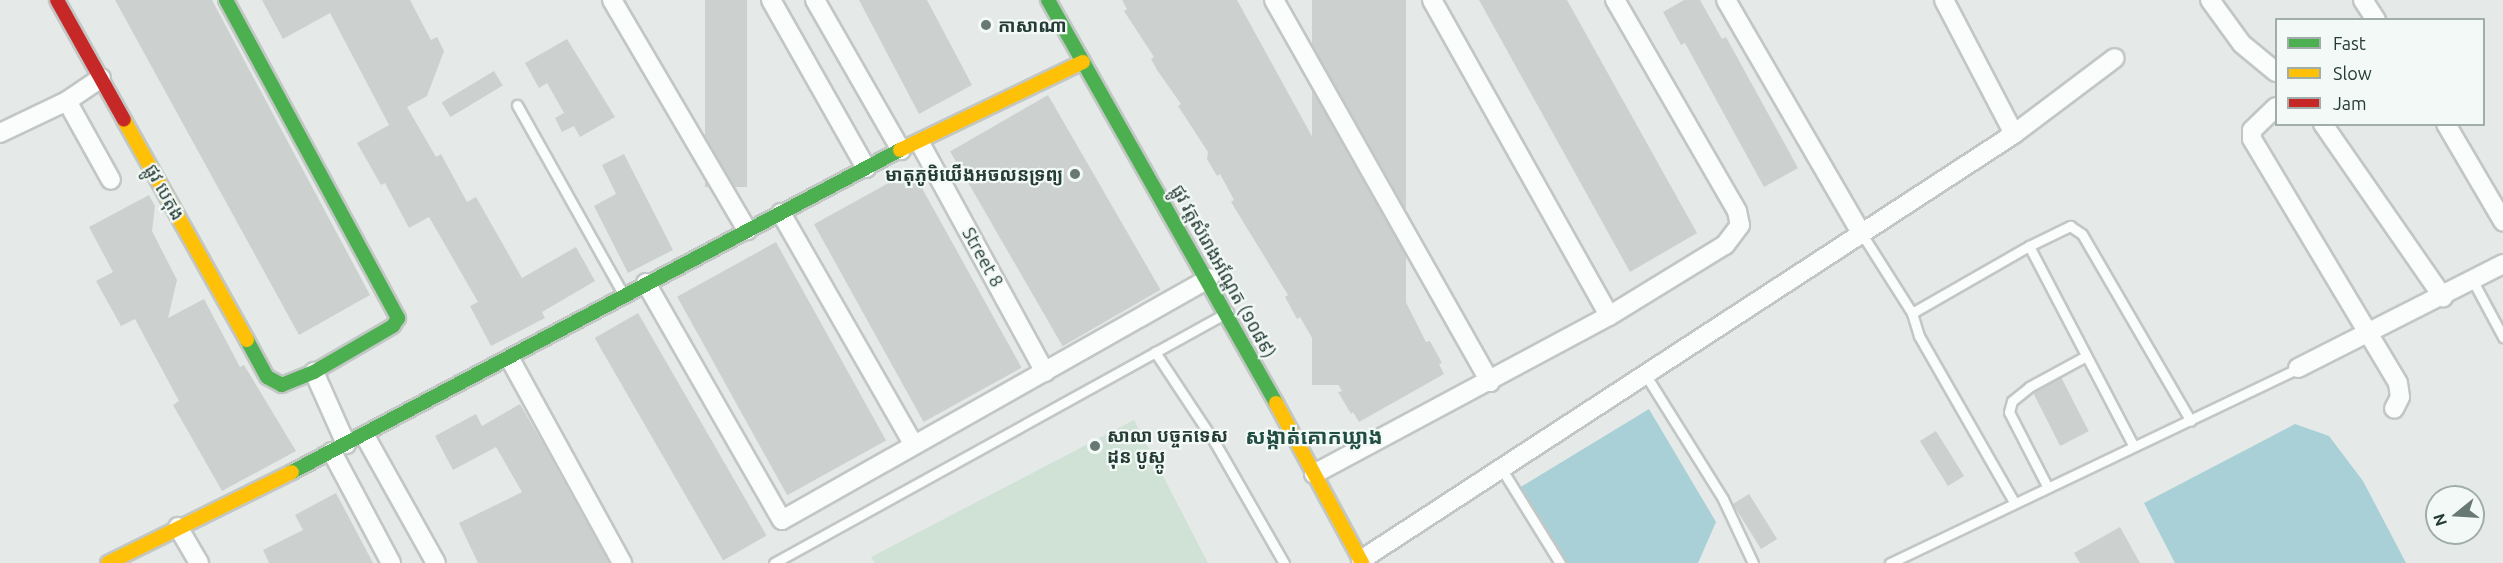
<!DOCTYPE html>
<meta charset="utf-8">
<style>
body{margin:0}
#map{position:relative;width:2503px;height:563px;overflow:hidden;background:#e5eae8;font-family:Ubuntu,"Noto Sans Khmer",sans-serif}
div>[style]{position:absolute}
.green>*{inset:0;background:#cfe2d5}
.water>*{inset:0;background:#a8d0d6}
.building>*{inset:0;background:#ccd1cf;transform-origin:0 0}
.roads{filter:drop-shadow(2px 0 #c2c7c5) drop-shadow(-2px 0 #c2c7c5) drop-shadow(0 2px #c2c7c5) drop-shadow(0 -2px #c2c7c5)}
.lane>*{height:9px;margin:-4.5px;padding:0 4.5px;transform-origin:4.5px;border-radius:4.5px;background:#fbfcfc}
.street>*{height:18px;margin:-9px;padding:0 9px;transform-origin:9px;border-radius:9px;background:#fbfcfc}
.fast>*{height:14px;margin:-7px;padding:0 7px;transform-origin:7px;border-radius:7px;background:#4caf50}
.slow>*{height:14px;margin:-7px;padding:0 7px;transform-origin:7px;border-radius:7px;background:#ffc107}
.jam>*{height:14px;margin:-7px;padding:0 7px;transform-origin:7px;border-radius:7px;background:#c62828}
.dots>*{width:16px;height:16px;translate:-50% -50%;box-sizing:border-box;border:3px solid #f3f9f6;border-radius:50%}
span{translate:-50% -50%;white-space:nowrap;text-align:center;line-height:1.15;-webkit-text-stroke:4.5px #f3f9f6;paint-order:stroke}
.poi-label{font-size:18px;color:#243c35;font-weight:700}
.left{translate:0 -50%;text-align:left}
.right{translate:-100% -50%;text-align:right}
.street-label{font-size:18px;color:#243c35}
.quarter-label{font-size:21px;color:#214d42;font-weight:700}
.legend{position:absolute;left:2275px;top:18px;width:210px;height:108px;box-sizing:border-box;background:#f3f9f6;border:2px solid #a0ada9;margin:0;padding:8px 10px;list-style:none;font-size:18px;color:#243c35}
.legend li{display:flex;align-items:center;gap:12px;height:30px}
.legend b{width:30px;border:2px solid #a0ada9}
.north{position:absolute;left:2425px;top:485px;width:60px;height:60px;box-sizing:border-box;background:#f3f9f6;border:2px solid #a0ada9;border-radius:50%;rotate:252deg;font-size:16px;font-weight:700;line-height:24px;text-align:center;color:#243c35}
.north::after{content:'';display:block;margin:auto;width:21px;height:27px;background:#687974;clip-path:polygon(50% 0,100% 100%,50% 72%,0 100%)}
</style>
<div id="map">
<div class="green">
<i style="clip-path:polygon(1134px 420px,1208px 563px,875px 563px,871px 557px)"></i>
</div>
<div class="water">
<i style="clip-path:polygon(1649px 409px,1716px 522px,1698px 563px,1564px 563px,1519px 488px)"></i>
<i style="clip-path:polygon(2295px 424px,2329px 436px,2363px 481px,2406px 563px,2175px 563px,2144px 503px)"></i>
</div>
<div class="building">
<i style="clip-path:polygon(115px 0,212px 0,370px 295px,299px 335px)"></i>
<i style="clip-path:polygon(262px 0,410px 0,431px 40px,437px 37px,444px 51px,427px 96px,407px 107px,436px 157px,441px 154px,467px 202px,476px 197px,522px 278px,576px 247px,595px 281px,542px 312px,545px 318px,491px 346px,470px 306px,478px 302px,429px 217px,409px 228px,385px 183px,381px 185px,357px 143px,389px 125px,330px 13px,283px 39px)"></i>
<i style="left:705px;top:0;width:42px;height:187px"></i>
<i style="clip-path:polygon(859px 0,927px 0,972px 85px,919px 114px)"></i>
<i style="clip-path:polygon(1122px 0,1237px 0,1347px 200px,1350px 198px,1362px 220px,1359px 222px,1373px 247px,1377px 245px,1426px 342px,1430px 341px,1442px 363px,1439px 364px,1444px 374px,1359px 422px,1353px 412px,1351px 414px,1338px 392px,1342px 391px,1327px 365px,1324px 367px,1312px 345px,1315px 343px,1300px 317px,1297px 319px,1285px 297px,1288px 295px,1231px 202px,1234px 200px,1220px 174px,1217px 176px,1207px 159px,1208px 152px,1178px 106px,1181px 104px,1157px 70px,1151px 59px,1154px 57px,1124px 11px,1127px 9px)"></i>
<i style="left:1312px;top:0;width:94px;height:385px"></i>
<i style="clip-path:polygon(1479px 0,1567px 0,1697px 233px,1630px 272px)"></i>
<i style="clip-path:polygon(1684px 0,1700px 0,1722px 39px,1726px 37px,1798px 168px,1764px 187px,1685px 43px,1681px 45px,1663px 12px)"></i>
<i style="clip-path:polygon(567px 39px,615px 117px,580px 137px,574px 126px,562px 132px,555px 118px,564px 113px,547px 83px,539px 88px,525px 63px)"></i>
<i style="left:494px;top:71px;width:17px;height:61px;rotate:59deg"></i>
<i style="left:1048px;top:95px;width:225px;height:113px;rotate:60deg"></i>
<i style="clip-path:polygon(624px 154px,673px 250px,628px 273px,594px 206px,616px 194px,602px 165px)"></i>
<i style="left:912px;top:170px;width:226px;height:112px;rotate:61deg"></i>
<i style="clip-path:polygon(149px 195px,155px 206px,152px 231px,177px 280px,168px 318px,204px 299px,240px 367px,244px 365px,296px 451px,222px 491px,173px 405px,179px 401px,135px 319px,121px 326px,96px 281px,113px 272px,89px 227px)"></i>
<i style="left:776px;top:242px;width:227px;height:113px;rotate:61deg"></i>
<i style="left:638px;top:313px;width:257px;height:50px;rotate:60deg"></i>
<i style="left:2061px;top:377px;width:61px;height:32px;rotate:63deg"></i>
<i style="clip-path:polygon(520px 404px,544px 445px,609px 563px,478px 563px,459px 523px,522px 492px,496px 447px,453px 470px,435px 436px,476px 414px,482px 426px)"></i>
<i style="left:1936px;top:431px;width:53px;height:19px;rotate:58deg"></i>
<i style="clip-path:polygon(336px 493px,373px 563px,269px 563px,263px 550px,303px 530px,295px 515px)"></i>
<i style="left:1749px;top:494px;width:53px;height:19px;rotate:58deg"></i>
<i style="clip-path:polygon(2120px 527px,2140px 563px,2080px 563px,2074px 553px)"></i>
</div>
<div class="roads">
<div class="lane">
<i style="left:517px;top:105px;width:217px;rotate:60.7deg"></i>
<i style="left:1860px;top:231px;width:97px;rotate:57.6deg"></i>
<i style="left:1912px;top:313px;width:24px;rotate:73deg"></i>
<i style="left:1919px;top:336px;width:191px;rotate:60.2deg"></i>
<i style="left:2029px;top:246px;width:46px;rotate:-26deg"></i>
<i style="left:2070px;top:226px;width:14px;rotate:34deg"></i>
<i style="left:2082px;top:234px;width:216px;rotate:59.8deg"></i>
<i style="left:2473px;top:281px;width:64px;rotate:61.8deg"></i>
<i style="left:1912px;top:313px;width:135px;rotate:-29.8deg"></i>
<i style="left:2029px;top:246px;width:225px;rotate:62.4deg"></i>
<i style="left:1155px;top:352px;width:107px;rotate:56.5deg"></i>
<i style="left:1214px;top:441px;width:141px;rotate:60.2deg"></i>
<i style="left:1645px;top:374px;width:147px;rotate:58deg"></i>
<i style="left:1723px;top:499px;width:71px;rotate:64.9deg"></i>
<i style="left:1501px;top:468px;width:112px;rotate:58.2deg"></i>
<i style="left:2047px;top:486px;width:83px;rotate:-117.2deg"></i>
<i style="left:2009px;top:412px;width:11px;rotate:-75deg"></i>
<i style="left:2012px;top:401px;width:22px;rotate:-39deg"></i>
<i style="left:2029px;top:387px;width:65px;rotate:-28.5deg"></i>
<i style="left:774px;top:563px;width:519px;rotate:-28.94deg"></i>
<i style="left:1890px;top:563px;width:452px;rotate:-25.5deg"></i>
</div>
<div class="street">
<i style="left:612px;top:0;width:267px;rotate:59.6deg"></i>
<i style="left:771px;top:0;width:193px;rotate:60.5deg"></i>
<i style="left:815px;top:0;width:173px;rotate:60.2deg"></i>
<i style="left:1274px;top:0;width:439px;rotate:60.5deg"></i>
<i style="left:1432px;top:0;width:362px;rotate:60.7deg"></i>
<i style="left:1726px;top:0;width:267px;rotate:59.9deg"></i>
<i style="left:1944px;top:0;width:151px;rotate:62.4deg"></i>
<i style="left:2210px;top:0;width:54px;rotate:54deg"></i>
<i style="left:2242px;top:44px;width:44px;rotate:39.5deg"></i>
<i style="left:2363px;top:0;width:24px;rotate:57deg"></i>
<i style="left:101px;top:78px;width:41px;rotate:145.9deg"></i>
<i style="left:67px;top:101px;width:90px;rotate:60.9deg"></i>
<i style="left:2276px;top:107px;width:33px;rotate:136deg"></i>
<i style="left:2252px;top:130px;width:9px;rotate:90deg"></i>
<i style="left:2252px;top:139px;width:284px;rotate:59.1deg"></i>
<i style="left:2398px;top:383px;width:14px;rotate:82deg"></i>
<i style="left:2400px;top:397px;width:13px;rotate:117deg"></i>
<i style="left:2323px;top:124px;width:211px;rotate:55.3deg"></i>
<i style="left:2446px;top:124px;width:113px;rotate:59.6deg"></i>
<i style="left:0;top:133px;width:74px;rotate:-25.5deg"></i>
<i style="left:920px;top:143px;width:261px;rotate:61.4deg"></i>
<i style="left:781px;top:213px;width:267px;rotate:60.2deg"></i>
<i style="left:646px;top:283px;width:273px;rotate:60.2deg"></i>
<i style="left:782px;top:520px;width:491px;rotate:-29.5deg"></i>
<i style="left:510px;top:359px;width:233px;rotate:61.2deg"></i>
<i style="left:2298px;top:368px;width:230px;rotate:-26.9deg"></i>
<i style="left:314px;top:372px;width:79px;rotate:66deg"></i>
<i style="left:365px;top:436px;width:145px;rotate:60.8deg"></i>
<i style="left:332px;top:452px;width:126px;rotate:62deg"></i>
<i style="left:1314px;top:474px;width:335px;rotate:-28.2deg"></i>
<i style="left:1609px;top:316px;width:136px;rotate:-31.5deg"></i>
<i style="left:1725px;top:245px;width:25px;rotate:-53deg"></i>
<i style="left:1740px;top:225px;width:14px;rotate:-102deg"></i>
<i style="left:1737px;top:211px;width:244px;rotate:-120deg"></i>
<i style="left:178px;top:527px;width:42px;rotate:59.7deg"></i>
<i style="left:1361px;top:560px;width:780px;rotate:-33.12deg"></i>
<i style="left:2014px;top:134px;width:126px;rotate:-37deg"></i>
</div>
<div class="fast">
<i style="left:226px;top:0;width:362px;rotate:61.6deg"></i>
<i style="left:398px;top:318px;width:9px;rotate:122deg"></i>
<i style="left:393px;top:326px;width:91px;rotate:149.8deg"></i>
<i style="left:314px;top:372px;width:35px;rotate:158deg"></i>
<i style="left:282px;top:385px;width:17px;rotate:-152deg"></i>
<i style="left:267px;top:377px;width:42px;rotate:-118.4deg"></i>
<i style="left:1048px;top:0;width:463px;rotate:60.5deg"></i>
<i style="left:292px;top:472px;width:688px;rotate:-27.91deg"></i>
</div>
<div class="slow">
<i style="left:124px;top:120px;width:252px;rotate:60.8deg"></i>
<i style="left:900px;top:150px;width:203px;rotate:-25.7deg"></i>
<i style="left:1276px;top:403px;width:182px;rotate:61.7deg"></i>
<i style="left:108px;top:563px;width:205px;rotate:-26.3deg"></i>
</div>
<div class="jam">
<i style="left:57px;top:0;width:137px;rotate:60.8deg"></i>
</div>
</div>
<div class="dots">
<i style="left:986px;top:25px;background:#687974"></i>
<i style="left:1075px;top:174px;background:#687974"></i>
<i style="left:1095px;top:446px;background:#687974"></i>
</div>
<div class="poi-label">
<span class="left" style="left:998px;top:25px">កាសាណា</span>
<span class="right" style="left:1063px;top:174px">មាតុភូមិយើងអចលនទ្រព្យ</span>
<span class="left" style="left:1107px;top:446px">សាលា បច្ចកទេស<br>ដុន បូស្កូ</span>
</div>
<div class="street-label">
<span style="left:165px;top:192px;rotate:61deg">ផ្លូវ បេតុង</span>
<span style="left:983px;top:257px;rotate:61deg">Street 8</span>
<span style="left:1224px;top:271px;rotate:61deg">ផ្លូវ វត្តសំរោងអណ្ដែត (១០៨៩)</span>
</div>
<div class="quarter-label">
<span style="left:1314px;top:436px">សង្កាត់គោកឃ្លាង</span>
</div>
<ul class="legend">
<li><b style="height:8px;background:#4caf50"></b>Fast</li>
<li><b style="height:8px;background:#ffc107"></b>Slow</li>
<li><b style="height:8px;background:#c62828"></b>Jam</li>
</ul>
<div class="north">N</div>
</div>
